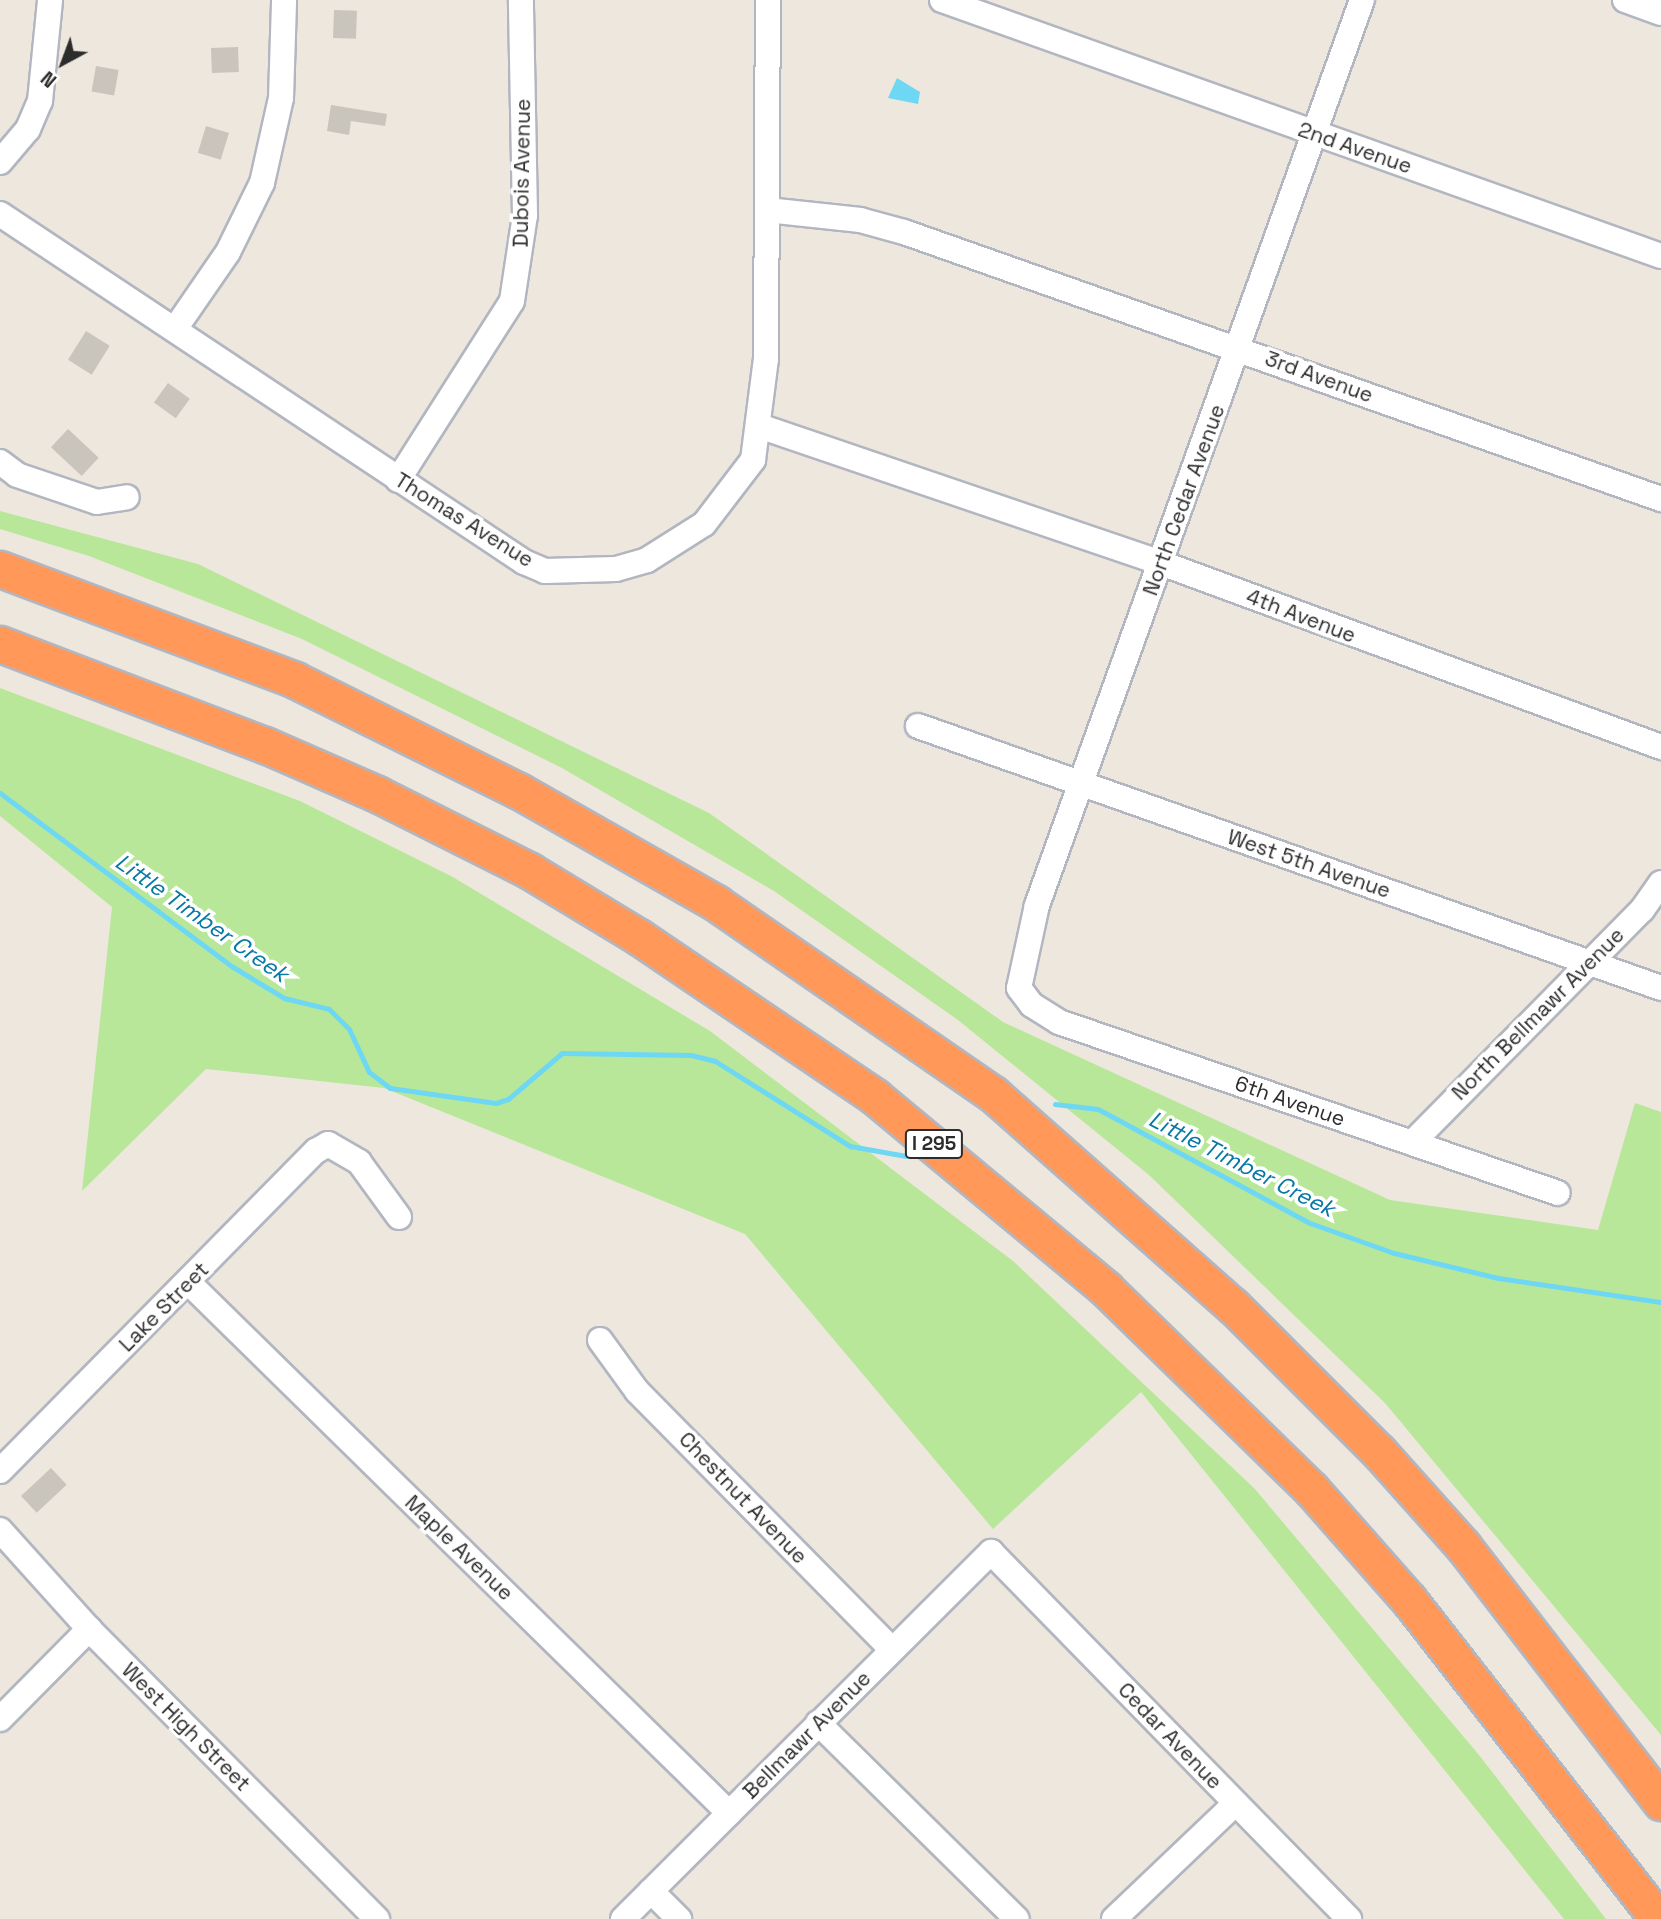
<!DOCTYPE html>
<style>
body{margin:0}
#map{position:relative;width:1661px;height:1919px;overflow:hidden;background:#eee7de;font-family:"Space Grotesk",sans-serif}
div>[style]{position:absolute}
.green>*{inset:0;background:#b8e799}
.water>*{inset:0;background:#6ed8f4}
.stream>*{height:5px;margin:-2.5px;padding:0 2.5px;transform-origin:2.5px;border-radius:2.5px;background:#6ed8f4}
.building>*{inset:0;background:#c9c5bd;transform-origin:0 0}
.roads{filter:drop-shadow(2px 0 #b2b6c0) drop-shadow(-2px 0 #b2b6c0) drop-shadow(0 2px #b2b6c0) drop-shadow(0 -2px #b2b6c0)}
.minor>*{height:24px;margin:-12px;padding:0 12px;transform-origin:12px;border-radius:12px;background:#fff}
.highway>*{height:35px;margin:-17.5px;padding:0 17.5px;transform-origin:17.5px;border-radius:17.5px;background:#ff9859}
span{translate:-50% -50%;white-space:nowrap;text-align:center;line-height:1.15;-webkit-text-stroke:7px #fff;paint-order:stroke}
.shield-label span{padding:2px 5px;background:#fff;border:2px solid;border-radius:5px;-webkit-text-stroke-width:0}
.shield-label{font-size:19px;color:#2c2c2c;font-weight:700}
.street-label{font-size:21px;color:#2c2c2c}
.water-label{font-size:23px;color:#0878a5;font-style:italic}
.north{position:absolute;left:28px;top:28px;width:70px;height:70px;-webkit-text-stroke:5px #fff;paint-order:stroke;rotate:221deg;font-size:19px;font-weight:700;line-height:28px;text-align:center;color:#2c2c2c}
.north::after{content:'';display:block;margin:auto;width:24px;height:32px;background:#2c2c2c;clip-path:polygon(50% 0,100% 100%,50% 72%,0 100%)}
</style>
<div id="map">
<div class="green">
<i style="clip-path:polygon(0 511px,198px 564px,709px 813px,1003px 1022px,1390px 1200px,1598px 1230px,1635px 1103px,1661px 1112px,1661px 1735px,1385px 1403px,1149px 1175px,958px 1020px,774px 891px,562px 768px,302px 639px,89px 556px,0 529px)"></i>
<i style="clip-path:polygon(0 688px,300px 801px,451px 876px,710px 1031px,1013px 1261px,1254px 1488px,1479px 1755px,1606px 1919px,1564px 1919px,1141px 1392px,993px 1529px,745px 1234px,384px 1088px,206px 1069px,82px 1191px,112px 907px,0 816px)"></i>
</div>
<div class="water">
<i style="clip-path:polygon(897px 78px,920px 92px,918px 104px,888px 98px)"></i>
</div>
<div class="stream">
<i style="left:0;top:793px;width:291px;rotate:36.8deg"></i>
<i style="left:233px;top:967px;width:60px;rotate:31.3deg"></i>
<i style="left:284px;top:998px;width:46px;rotate:13.7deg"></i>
<i style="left:329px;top:1009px;width:28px;rotate:45deg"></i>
<i style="left:349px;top:1029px;width:47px;rotate:65.1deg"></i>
<i style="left:369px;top:1072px;width:26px;rotate:37deg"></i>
<i style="left:390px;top:1088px;width:107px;rotate:8.1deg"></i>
<i style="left:496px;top:1103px;width:13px;rotate:-18deg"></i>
<i style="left:508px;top:1099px;width:71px;rotate:-40.4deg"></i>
<i style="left:562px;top:1053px;width:129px;rotate:0.9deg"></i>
<i style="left:691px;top:1055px;width:25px;rotate:14deg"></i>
<i style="left:715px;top:1061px;width:160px;rotate:32.2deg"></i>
<i style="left:850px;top:1146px;width:57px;rotate:10.1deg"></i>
<i style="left:1055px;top:1104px;width:43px;rotate:6.6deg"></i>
<i style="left:1098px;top:1109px;width:241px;rotate:28.3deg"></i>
<i style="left:1310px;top:1223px;width:89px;rotate:19.7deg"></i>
<i style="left:1394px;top:1253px;width:107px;rotate:13.5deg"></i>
<i style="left:1498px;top:1278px;width:165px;rotate:8.4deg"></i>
</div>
<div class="building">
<i style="left:334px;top:10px;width:23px;height:28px;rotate:2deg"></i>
<i style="left:238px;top:47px;width:25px;height:27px;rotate:88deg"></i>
<i style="left:96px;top:66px;width:23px;height:26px;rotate:10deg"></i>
<i style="clip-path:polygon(331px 105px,387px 114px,385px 126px,351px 121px,349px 135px,327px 131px)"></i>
<i style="left:206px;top:126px;width:24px;height:28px;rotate:17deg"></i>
<i style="left:86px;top:331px;width:28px;height:34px;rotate:32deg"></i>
<i style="left:168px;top:383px;width:27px;height:24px;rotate:36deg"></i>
<i style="left:68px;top:429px;width:42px;height:25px;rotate:43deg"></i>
<i style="left:51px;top:1468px;width:23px;height:41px;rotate:47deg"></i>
</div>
<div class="roads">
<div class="minor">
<i style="left:942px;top:0;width:763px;rotate:19.6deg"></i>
<i style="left:1362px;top:0;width:962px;rotate:109.75deg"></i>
<i style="left:1037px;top:905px;width:85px;rotate:102.2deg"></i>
<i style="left:1019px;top:988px;width:21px;rotate:53deg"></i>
<i style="left:1032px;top:1005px;width:32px;rotate:32deg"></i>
<i style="left:1059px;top:1022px;width:527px;rotate:18.92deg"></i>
<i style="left:1625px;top:0;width:38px;rotate:20deg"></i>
<i style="left:0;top:162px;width:43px;rotate:-49.7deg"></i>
<i style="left:28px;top:129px;width:30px;rotate:-67deg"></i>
<i style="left:40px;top:101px;width:101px;rotate:-84.3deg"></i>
<i style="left:767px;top:210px;width:94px;rotate:6.1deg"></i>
<i style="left:860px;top:220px;width:46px;rotate:15.3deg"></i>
<i style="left:904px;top:232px;width:803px;rotate:19.43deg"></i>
<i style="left:0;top:214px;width:629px;rotate:33.59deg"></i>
<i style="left:524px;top:562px;width:23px;rotate:23deg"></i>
<i style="left:545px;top:571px;width:71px;rotate:-1.6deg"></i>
<i style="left:616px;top:569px;width:32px;rotate:-16deg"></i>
<i style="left:647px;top:560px;width:67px;rotate:-32.3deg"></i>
<i style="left:704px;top:524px;width:81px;rotate:-52.6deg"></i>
<i style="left:753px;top:460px;width:102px;rotate:-82.7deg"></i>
<i style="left:766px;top:359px;width:359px;rotate:-89.7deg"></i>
<i style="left:177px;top:326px;width:90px;rotate:-55.4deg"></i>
<i style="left:228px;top:252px;width:77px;rotate:-63.8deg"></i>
<i style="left:262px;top:183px;width:87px;rotate:-77.4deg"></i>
<i style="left:281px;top:98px;width:98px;rotate:-88.2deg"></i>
<i style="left:762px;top:427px;width:422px;rotate:18.8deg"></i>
<i style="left:1161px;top:563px;width:533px;rotate:20.2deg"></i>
<i style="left:0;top:462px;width:21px;rotate:37deg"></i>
<i style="left:17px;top:475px;width:84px;rotate:18.6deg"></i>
<i style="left:97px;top:502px;width:30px;rotate:-9deg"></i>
<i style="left:398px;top:480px;width:212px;rotate:-57.5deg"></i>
<i style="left:512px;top:301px;width:87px;rotate:-81.4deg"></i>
<i style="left:525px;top:215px;width:215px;rotate:-91.1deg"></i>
<i style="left:918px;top:726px;width:788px;rotate:19.42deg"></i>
<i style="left:1412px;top:1143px;width:327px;rotate:-45.4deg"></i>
<i style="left:1642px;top:910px;width:33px;rotate:-55deg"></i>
<i style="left:189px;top:1283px;width:757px;rotate:44.46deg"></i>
<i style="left:600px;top:1340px;width:63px;rotate:54deg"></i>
<i style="left:637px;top:1391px;width:363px;rotate:45.4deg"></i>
<i style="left:0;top:1471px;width:450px;rotate:-45.4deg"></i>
<i style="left:316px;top:1151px;width:14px;rotate:-30deg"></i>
<i style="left:328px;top:1144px;width:36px;rotate:30deg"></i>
<i style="left:359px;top:1162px;width:68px;rotate:54deg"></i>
<i style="left:0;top:1530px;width:133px;rotate:48deg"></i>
<i style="left:89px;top:1629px;width:409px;rotate:45.2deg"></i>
<i style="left:0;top:1719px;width:127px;rotate:-45.3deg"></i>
<i style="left:818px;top:1723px;width:279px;rotate:44.6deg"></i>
<i style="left:651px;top:1891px;width:40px;rotate:45deg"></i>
<i style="left:623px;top:1919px;width:520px;rotate:-44.92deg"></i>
<i style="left:991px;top:1552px;width:513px;rotate:45.71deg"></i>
<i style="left:1114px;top:1919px;width:168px;rotate:-43.6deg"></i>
</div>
<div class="highway">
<i style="left:0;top:569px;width:315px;rotate:20.6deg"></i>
<i style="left:295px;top:680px;width:250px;rotate:26.4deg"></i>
<i style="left:519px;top:791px;width:227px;rotate:29.6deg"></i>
<i style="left:716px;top:903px;width:336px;rotate:34.6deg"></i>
<i style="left:993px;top:1094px;width:320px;rotate:41.5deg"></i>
<i style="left:1233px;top:1306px;width:206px;rotate:45deg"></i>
<i style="left:1379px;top:1452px;width:126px;rotate:48.2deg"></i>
<i style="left:1463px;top:1546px;width:324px;rotate:52.3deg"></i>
<i style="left:0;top:644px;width:284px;rotate:20.9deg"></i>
<i style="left:265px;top:745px;width:122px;rotate:23.6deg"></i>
<i style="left:377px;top:794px;width:171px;rotate:26.7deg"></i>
<i style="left:530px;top:871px;width:127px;rotate:31.2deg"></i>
<i style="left:639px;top:937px;width:285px;rotate:34.1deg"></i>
<i style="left:875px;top:1097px;width:300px;rotate:39.7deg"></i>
<i style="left:1106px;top:1289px;width:286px;rotate:44.3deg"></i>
<i style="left:1311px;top:1489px;width:148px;rotate:48.6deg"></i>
<i style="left:1409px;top:1600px;width:405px;rotate:52deg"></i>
</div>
</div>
<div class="shield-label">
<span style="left:934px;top:1144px">I 295</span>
</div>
<div class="street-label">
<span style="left:1355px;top:148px;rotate:19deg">2nd Avenue</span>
<span style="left:522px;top:173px;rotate:-89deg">Dubois Avenue</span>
<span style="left:1319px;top:377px;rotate:20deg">3rd Avenue</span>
<span style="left:1184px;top:500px;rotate:-70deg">North Cedar Avenue</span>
<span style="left:464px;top:520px;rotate:32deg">Thomas Avenue</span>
<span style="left:1301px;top:616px;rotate:21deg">4th Avenue</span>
<span style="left:1309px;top:864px;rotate:19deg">West 5th Avenue</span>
<span style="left:1538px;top:1014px;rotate:-45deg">North Bellmawr Avenue</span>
<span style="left:1290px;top:1101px;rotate:19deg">6th Avenue</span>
<span style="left:164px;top:1307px;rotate:-45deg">Lake Street</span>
<span style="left:743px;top:1498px;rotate:46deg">Chestnut Avenue</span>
<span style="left:459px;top:1548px;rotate:44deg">Maple Avenue</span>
<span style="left:186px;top:1727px;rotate:45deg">West High Street</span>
<span style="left:807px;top:1735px;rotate:-45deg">Bellmawr Avenue</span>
<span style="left:1170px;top:1736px;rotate:46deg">Cedar Avenue</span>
</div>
<div class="water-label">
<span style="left:202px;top:918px;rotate:35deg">Little Timber Creek</span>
<span style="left:1242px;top:1164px;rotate:27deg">Little Timber Creek</span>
</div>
<div class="north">N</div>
</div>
